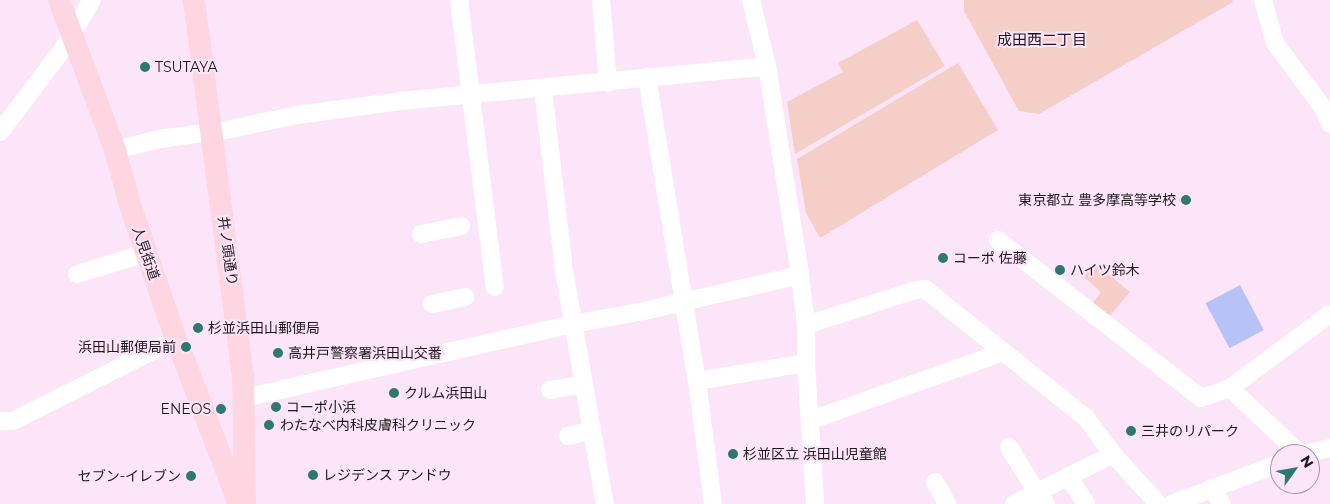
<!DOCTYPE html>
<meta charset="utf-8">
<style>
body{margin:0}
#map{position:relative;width:1330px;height:504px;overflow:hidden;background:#fce5f8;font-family:Montserrat,"Noto Sans JP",sans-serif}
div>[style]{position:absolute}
.green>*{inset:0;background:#f6cec8}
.water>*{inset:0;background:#b7c3f6;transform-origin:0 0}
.minor>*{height:18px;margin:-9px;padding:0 9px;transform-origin:9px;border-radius:9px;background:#fff}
.major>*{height:22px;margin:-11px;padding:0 11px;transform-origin:11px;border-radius:11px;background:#fed6e2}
.dots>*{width:14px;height:14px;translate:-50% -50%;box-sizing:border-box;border:2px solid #fce5f8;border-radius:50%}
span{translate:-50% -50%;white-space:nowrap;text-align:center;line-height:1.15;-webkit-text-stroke:4px #fce5f8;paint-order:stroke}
.poi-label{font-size:14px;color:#1f171e}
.left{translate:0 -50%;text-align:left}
.right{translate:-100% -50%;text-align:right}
.street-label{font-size:14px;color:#1f171e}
.neighbourhood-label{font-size:15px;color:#1f171e}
.north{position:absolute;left:1270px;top:444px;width:50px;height:50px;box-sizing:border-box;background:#fce5f8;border:1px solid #a493a1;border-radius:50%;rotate:58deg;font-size:14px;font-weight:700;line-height:20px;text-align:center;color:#1f171e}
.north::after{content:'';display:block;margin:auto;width:18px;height:22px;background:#2f7771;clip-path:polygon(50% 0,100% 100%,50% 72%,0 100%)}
</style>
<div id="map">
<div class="green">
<i style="clip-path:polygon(964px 0,1232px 0,1233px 2px,1039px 114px,1019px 111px,964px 11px)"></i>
<i style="clip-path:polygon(917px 20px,945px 66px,795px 154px,787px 102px,843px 72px,838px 63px)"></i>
<i style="clip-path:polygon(958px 63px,998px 130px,820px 238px,806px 213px,797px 159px)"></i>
<i style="clip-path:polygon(1095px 263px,1130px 292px,1107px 319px,1090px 307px,1101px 292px,1084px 277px)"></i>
</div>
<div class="water">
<i style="left:1240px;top:285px;width:51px;height:39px;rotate:62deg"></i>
</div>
<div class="minor">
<i style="left:459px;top:0;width:289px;rotate:82.9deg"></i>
<i style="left:601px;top:0;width:83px;rotate:85.2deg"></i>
<i style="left:751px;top:0;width:68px;rotate:76.4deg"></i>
<i style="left:767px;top:66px;width:212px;rotate:81deg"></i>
<i style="left:800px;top:275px;width:50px;rotate:83.2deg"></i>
<i style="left:806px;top:325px;width:38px;rotate:90deg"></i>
<i style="left:806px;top:363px;width:141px;rotate:86.3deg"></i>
<i style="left:1263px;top:0;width:45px;rotate:74.4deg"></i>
<i style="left:1275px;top:43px;width:82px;rotate:53.4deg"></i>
<i style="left:1324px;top:109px;width:16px;rotate:68deg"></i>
<i style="left:647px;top:77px;width:308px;rotate:80.7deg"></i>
<i style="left:697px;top:381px;width:124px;rotate:82.6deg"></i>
<i style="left:543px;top:89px;width:182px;rotate:83.4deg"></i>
<i style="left:564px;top:270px;width:238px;rotate:80.1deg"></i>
<i style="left:0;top:132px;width:104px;rotate:-52.8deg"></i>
<i style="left:63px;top:49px;width:57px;rotate:-59.4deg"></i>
<i style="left:115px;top:150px;width:46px;rotate:-13.7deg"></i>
<i style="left:160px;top:139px;width:67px;rotate:-7.8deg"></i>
<i style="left:226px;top:130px;width:73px;rotate:-11.9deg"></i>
<i style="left:297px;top:115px;width:104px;rotate:-7.7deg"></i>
<i style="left:400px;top:101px;width:369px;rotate:-5.4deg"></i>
<i style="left:421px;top:234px;width:41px;rotate:-11.3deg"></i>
<i style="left:998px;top:240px;width:257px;rotate:37.9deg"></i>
<i style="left:1201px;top:398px;width:31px;rotate:-19deg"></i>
<i style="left:1230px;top:388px;width:124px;rotate:-36.5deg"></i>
<i style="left:77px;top:274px;width:72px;rotate:-16.9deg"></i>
<i style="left:432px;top:304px;width:34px;rotate:-12deg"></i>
<i style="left:806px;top:325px;width:115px;rotate:-17.7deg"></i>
<i style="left:916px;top:290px;width:9px;rotate:-6deg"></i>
<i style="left:925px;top:289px;width:206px;rotate:38.7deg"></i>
<i style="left:1086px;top:418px;width:45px;rotate:53.1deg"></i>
<i style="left:1113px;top:454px;width:67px;rotate:48deg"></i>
<i style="left:697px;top:381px;width:110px;rotate:-9.4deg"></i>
<i style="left:1230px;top:388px;width:96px;rotate:43.3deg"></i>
<i style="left:550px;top:390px;width:34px;rotate:-10deg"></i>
<i style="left:244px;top:398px;width:337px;rotate:-12.7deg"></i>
<i style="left:573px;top:324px;width:72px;rotate:-10.4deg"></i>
<i style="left:644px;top:311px;width:160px;rotate:-13deg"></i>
<i style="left:811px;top:420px;width:204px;rotate:-19.5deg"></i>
<i style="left:0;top:421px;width:13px"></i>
<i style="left:13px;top:421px;width:182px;rotate:-26.7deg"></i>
<i style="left:568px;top:436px;width:25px;rotate:-14deg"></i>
<i style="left:1009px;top:447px;width:48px;rotate:58.6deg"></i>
<i style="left:1034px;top:488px;width:20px;rotate:53deg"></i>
<i style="left:1306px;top:454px;width:25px;rotate:-14deg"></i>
<i style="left:1068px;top:476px;width:33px;rotate:57deg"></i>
<i style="left:935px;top:482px;width:25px;rotate:61deg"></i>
<i style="left:1212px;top:488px;width:19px;rotate:58deg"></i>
<i style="left:1014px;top:504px;width:111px;rotate:-26.8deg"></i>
<i style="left:1172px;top:504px;width:116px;rotate:-20.8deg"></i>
</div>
<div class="major">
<i style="left:59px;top:0;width:160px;rotate:69.5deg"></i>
<i style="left:115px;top:150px;width:57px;rotate:74.7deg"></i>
<i style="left:130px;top:205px;width:142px;rotate:71.1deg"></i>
<i style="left:176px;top:339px;width:177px;rotate:69.1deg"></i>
<i style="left:194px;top:0;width:378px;rotate:82.6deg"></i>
<i style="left:243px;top:375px;width:129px;rotate:89.1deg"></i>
</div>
<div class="dots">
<i style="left:145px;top:67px;background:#2f7771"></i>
<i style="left:1186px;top:200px;background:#2f7771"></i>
<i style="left:943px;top:258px;background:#2f7771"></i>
<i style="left:1060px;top:270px;background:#2f7771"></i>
<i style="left:198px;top:328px;background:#2f7771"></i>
<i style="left:186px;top:347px;background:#2f7771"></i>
<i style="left:278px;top:353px;background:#2f7771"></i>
<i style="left:394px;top:393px;background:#2f7771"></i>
<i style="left:276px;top:407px;background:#2f7771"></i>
<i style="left:221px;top:409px;background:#2f7771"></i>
<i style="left:269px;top:425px;background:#2f7771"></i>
<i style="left:1131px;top:431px;background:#2f7771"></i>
<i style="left:733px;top:454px;background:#2f7771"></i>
<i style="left:313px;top:475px;background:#2f7771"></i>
<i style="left:191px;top:476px;background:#2f7771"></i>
</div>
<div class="poi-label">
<span class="left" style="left:155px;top:67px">TSUTAYA</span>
<span class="right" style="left:1176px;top:200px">東京都立 豊多摩高等学校</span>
<span class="left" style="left:953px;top:258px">コーポ 佐藤</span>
<span class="left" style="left:1070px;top:270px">ハイツ鈴木</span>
<span class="left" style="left:208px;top:328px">杉並浜田山郵便局</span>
<span class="right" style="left:176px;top:347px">浜田山郵便局前</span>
<span class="left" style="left:288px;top:353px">高井戸警察署浜田山交番</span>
<span class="left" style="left:404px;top:393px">クルム浜田山</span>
<span class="left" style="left:286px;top:407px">コーポ小浜</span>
<span class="right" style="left:211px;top:409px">ENEOS</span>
<span class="left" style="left:280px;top:425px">わたなべ内科皮膚科クリニック</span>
<span class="left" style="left:1141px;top:431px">三井のリパーク</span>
<span class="left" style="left:743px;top:454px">杉並区立 浜田山児童館</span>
<span class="left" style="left:323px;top:475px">レジデンス アンドウ</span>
<span class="right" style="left:181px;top:476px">セブン-イレブン</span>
</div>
<div class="street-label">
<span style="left:228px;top:251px;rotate:82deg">井ノ頭通り</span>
<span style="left:146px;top:253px;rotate:71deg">人見街道</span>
</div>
<div class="neighbourhood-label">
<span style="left:1042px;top:40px">成田西二丁目</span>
</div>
<div class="north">N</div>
</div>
